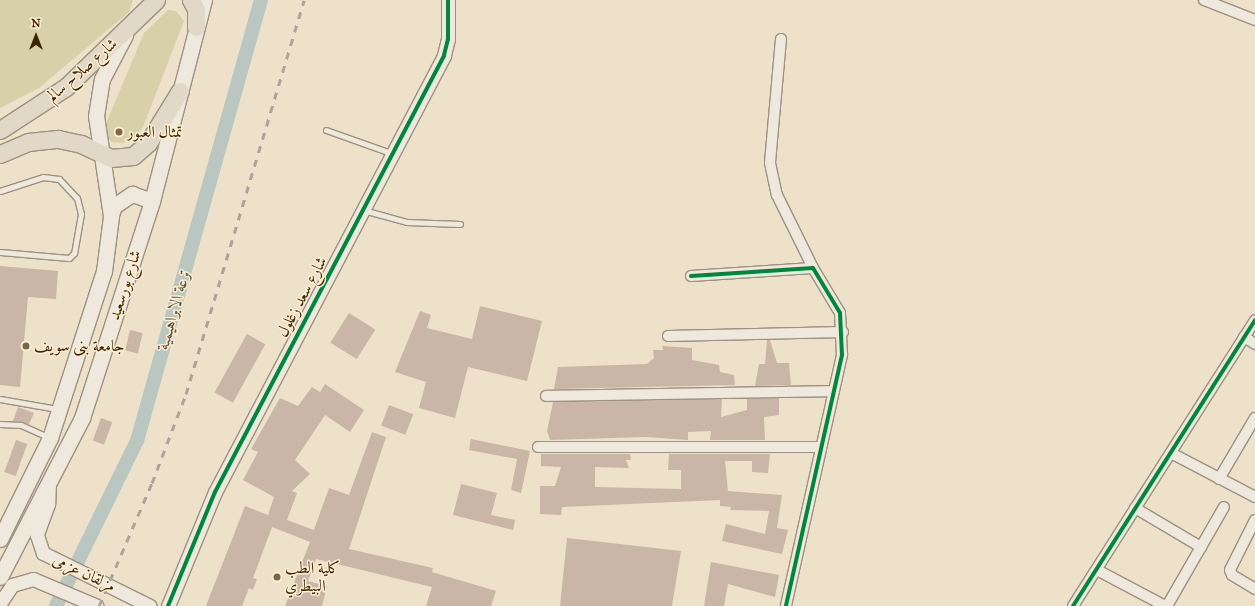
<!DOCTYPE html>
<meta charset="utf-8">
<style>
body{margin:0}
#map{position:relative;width:1255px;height:606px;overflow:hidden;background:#ede1ca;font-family:"IM FELL Great Primer",Amiri,serif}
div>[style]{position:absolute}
.green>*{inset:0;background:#d7d0a8}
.canal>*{height:14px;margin:-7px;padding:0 7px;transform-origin:7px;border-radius:7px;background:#b9c7c0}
.building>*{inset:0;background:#cab6a6;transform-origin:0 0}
.roads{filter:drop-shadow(1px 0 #9c9180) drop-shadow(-1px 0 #9c9180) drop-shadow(0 1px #9c9180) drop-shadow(0 -1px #9c9180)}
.service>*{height:5px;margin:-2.5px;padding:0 2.5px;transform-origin:2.5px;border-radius:2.5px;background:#efe9dd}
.minor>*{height:10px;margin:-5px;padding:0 5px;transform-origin:5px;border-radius:5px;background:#efe9dd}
.tertiary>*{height:13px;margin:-6.5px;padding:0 6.5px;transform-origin:6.5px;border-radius:6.5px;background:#efe9dd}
.secondary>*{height:15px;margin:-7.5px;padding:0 7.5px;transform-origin:7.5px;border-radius:7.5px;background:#efe9dd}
.primary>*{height:17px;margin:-8.5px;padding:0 8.5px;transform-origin:8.5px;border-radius:8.5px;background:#e2d8c7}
.rail>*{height:3px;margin-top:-1.5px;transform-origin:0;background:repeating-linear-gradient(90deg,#aba498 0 7px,transparent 0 14px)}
.cycleway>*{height:4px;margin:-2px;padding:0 2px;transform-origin:2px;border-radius:2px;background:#00873e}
.dots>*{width:11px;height:11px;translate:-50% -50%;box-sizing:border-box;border:2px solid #fceed3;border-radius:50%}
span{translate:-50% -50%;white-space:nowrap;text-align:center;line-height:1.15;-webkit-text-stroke:3px #fceed3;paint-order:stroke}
.street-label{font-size:16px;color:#3c2402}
.poi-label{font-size:16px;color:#3c2402}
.left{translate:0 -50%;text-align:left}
.water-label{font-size:17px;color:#5b523a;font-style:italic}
.north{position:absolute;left:16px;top:16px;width:40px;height:40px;-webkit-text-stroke:3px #fceed3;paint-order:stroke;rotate:0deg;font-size:11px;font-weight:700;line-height:16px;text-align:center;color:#3c2402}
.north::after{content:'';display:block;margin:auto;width:14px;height:18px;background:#3c2402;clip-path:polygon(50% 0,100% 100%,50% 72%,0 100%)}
</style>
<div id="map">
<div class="green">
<i style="clip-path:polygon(0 0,133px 0,129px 12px,39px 88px,0 108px)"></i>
<i style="clip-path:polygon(168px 10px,176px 11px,184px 21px,143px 127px,135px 137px,124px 143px,111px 142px,106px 135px,105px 126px,144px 33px)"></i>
</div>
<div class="canal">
<i style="left:56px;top:606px;width:184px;rotate:-63.9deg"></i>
<i style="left:137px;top:441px;width:458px;rotate:-74.3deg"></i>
</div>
<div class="building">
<i style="clip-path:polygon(0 266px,58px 271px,56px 299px,28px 297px,20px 387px,0 385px)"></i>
<i style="clip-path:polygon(480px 306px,542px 321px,527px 381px,468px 367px,455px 418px,419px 408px,426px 382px,395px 372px,420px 311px,431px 315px,427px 328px,472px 339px)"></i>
<i style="left:349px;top:313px;width:31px;height:35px;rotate:32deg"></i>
<i style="left:130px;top:330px;width:13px;height:21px;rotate:13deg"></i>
<i style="left:247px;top:334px;width:21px;height:67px;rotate:29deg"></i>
<i style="clip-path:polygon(767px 340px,770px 340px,777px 363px,789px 363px,791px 385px,755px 386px,759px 364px,765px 364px)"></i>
<i style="clip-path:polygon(662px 346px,692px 348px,692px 360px,719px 365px,720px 372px,734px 375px,735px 385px,554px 389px,558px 367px,647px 364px,654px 358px,653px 350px,663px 350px)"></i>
<i style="clip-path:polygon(325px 384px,364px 410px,350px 432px,325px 415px,295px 460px,310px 474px,292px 491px,297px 493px,287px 520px,314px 530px,329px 488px,349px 495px,372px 432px,386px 437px,349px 549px,433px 568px,432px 572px,496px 591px,491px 606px,426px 606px,432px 587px,316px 559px,308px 581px,327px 586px,322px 606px,285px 606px,310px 542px,272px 527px,253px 578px,257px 579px,253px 590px,249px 588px,242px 606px,206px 606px,245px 506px,268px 515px,274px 497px,243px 480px,258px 452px,251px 449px,280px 398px,298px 406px,312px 387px,320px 392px)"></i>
<i style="clip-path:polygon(779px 398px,779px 415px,764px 417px,765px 440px,710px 440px,711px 431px,688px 432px,688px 440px,646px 437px,550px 440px,547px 431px,553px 402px,722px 399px,721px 417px,747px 410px,747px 399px)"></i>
<i style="left:389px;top:405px;width:26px;height:22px;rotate:21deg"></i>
<i style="clip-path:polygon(18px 407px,34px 413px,29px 424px,13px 421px)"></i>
<i style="left:101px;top:418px;width:12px;height:24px;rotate:20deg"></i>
<i style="clip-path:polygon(471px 439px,530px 451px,521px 493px,511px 490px,517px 459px,469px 450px)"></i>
<i style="left:16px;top:440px;width:12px;height:34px;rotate:20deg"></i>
<i style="clip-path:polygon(541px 454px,630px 454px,631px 460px,626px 460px,629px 468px,595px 467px,595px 487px,681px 489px,681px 470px,668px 470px,669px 454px,770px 454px,768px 473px,752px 472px,752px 461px,725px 461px,728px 491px,782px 495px,777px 528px,788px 530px,782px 554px,722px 541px,726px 524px,765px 534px,769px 511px,730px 510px,731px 507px,720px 506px,720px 500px,562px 507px,561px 515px,540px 514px,540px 486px,555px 486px,561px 467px,541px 466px)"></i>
<i style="clip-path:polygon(461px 484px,497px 493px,491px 515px,515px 520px,513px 530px,453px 515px)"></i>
<i style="clip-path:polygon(567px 538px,681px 551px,672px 606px,560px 606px)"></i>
<i style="clip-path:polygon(711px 562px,779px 575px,775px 597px,728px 584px,724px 606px,704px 606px)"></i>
</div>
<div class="roads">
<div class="service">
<i style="left:326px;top:130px;width:69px;rotate:19.5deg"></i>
<i style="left:0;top:191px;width:45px;rotate:-18deg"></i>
<i style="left:43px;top:177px;width:16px;rotate:7deg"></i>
<i style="left:59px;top:179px;width:26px;rotate:47deg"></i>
<i style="left:77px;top:198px;width:16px;rotate:76deg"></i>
<i style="left:81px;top:214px;width:40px;rotate:100deg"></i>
<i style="left:74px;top:253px;width:7px;rotate:135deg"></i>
<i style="left:69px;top:258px;width:69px;rotate:-175deg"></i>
<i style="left:363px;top:210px;width:46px;rotate:15.3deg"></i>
<i style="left:407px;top:222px;width:53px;rotate:2.2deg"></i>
<i style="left:0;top:399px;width:58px;rotate:10deg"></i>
<i style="left:0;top:424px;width:21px;rotate:3deg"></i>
<i style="left:21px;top:425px;width:30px;rotate:24deg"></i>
</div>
<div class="minor">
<i style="left:1204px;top:0;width:55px;rotate:21.4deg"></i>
<i style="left:781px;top:39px;width:124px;rotate:95.1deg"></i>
<i style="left:770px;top:163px;width:33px;rotate:78deg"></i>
<i style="left:777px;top:195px;width:81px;rotate:63.7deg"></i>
<i style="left:691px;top:276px;width:122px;rotate:-3.8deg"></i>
<i style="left:813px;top:268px;width:52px;rotate:59deg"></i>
<i style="left:840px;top:313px;width:42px;rotate:87.3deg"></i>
<i style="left:842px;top:355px;width:257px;rotate:102.6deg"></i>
<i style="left:668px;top:336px;width:175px;rotate:-1.3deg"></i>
<i style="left:1244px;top:337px;width:13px;rotate:32deg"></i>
<i style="left:546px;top:396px;width:288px;rotate:-1deg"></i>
<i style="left:538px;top:447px;width:283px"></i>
<i style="left:1171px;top:453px;width:95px;rotate:27.6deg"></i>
<i style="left:1219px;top:479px;width:71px;rotate:-59.5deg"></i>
<i style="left:1135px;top:508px;width:77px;rotate:30.6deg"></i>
<i style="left:1255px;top:520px;width:56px;rotate:116.6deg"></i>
<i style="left:1230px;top:570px;width:5px;rotate:68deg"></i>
<i style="left:1232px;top:575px;width:27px;rotate:31deg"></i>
<i style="left:1097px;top:570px;width:77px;rotate:27.9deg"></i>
<i style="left:1073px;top:606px;width:339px;rotate:-57.5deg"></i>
<i style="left:1167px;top:606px;width:114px;rotate:-60.1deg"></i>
</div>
<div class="tertiary">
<i style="left:49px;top:481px;width:23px;rotate:92deg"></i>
<i style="left:48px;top:504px;width:33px;rotate:110deg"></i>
<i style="left:37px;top:535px;width:19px;rotate:72deg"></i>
<i style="left:43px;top:553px;width:119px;rotate:26.4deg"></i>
<i style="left:0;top:603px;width:22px;rotate:-56deg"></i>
<i style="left:12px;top:585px;width:22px;rotate:-16deg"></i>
<i style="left:33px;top:579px;width:69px;rotate:22.9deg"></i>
<i style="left:168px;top:606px;width:123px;rotate:-67.6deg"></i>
<i style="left:215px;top:492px;width:493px;rotate:-62.3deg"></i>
<i style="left:444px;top:55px;width:16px;rotate:-76deg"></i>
<i style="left:448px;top:39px;width:39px;rotate:-90deg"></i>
</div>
<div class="secondary">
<i style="left:111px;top:215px;width:9px;rotate:-72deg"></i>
<i style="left:114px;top:206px;width:22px;rotate:-34deg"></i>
<i style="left:132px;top:194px;width:21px;rotate:19deg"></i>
<i style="left:0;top:539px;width:113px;rotate:-63.7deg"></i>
<i style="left:50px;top:438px;width:176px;rotate:-72.1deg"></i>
<i style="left:104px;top:271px;width:55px;rotate:-82.7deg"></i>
<i style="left:111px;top:216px;width:101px;rotate:-98.5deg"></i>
<i style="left:96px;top:116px;width:37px;rotate:-81deg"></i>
<i style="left:102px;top:79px;width:50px;rotate:-62.4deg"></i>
<i style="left:0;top:577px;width:179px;rotate:-62.7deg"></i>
<i style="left:82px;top:418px;width:228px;rotate:-72.1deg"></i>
<i style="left:152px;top:201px;width:208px;rotate:-75.5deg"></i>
</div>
<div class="primary">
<i style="left:191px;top:0;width:10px;rotate:61deg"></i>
<i style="left:196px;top:9px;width:18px;rotate:90deg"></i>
<i style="left:0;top:130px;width:79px;rotate:-33.1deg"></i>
<i style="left:66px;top:87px;width:125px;rotate:-44deg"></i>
<i style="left:0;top:154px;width:30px;rotate:-23deg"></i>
<i style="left:28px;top:142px;width:30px;rotate:-6deg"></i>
<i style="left:58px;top:139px;width:24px;rotate:12deg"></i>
<i style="left:81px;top:144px;width:33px;rotate:25deg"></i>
<i style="left:111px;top:158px;width:22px;rotate:-5deg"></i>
<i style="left:133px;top:156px;width:20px;rotate:-41deg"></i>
<i style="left:148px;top:143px;width:61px;rotate:-58.4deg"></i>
</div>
</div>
<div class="rail">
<i style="left:99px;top:606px;width:134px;rotate:-66.7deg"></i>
<i style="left:152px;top:483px;width:95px;rotate:-69.1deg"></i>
<i style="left:186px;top:394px;width:411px;rotate:-73.3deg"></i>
</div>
<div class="cycleway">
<i style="left:691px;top:276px;width:122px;rotate:-3.8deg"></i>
<i style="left:813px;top:268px;width:52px;rotate:59deg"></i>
<i style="left:840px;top:313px;width:42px;rotate:87.3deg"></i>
<i style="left:842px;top:355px;width:257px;rotate:102.6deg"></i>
<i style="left:168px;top:606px;width:123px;rotate:-67.6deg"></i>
<i style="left:215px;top:492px;width:493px;rotate:-62.3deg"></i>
<i style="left:444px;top:55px;width:16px;rotate:-76deg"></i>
<i style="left:448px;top:39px;width:39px;rotate:-90deg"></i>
<i style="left:1073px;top:606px;width:339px;rotate:-57.5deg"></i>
</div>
<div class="dots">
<i style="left:119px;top:132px;background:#7a6648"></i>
<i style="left:26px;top:346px;background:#7a6648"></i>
<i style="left:277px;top:577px;background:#7a6648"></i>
</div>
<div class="street-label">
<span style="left:82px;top:70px;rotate:-41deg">شارع صلاح سالم</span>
<span style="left:125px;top:285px;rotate:-72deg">شارع بورسعيد</span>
<span style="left:302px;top:297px;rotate:-62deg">شارع سعد زغلول</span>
<span style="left:84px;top:573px;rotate:25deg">مزلقان عزمى</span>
</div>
<div class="poi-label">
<span class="left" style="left:127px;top:132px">تمثال العبور</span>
<span class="left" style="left:34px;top:346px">جامعة بنى سويف</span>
<span class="left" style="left:285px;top:577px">كلية الطب<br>البيطري</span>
</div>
<div class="water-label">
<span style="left:174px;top:309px;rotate:-74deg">ترعة الابراهيمية</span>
</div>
<div class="north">N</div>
</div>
